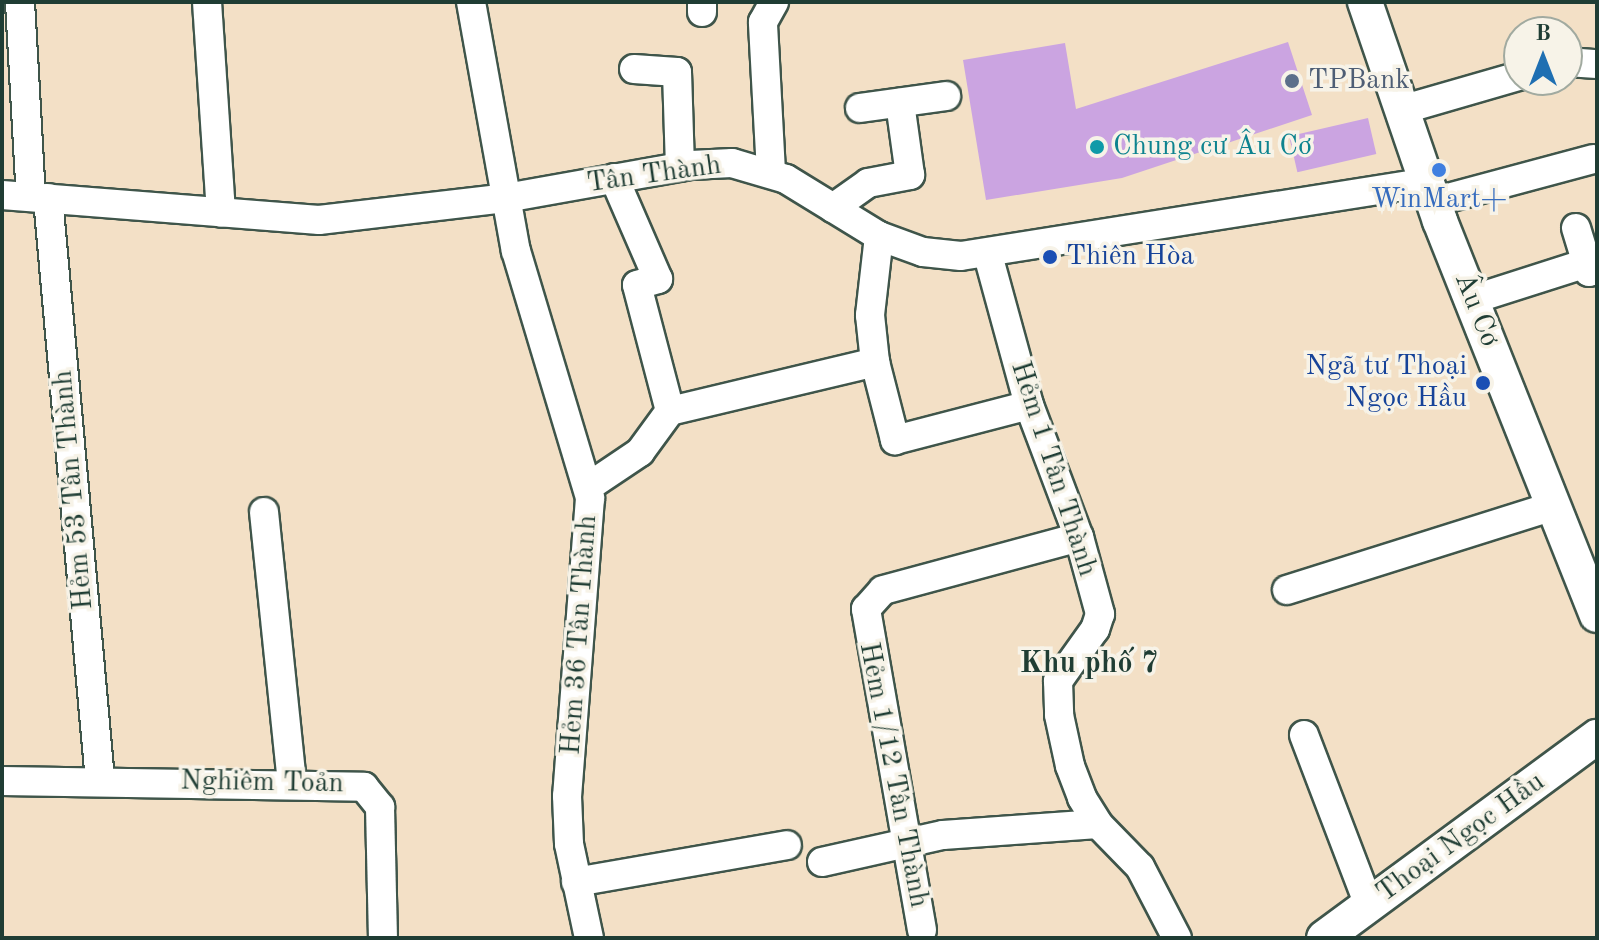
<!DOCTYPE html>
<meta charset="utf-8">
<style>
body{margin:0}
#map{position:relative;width:1599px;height:940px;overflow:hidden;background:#f3e0c6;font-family:"Old Standard TT",serif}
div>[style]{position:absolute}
.building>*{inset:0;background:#cba4e1;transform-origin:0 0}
.roads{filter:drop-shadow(2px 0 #3f554a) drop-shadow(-2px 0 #3f554a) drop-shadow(0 2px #3f554a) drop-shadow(0 -2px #3f554a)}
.minor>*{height:28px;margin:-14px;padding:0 14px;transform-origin:14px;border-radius:14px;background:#fff}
.major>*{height:34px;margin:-17px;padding:0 17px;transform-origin:17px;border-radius:17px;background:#fff}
.dots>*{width:22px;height:22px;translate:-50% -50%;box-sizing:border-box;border:4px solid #f7f3e8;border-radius:50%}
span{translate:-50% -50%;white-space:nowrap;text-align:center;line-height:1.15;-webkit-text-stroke:7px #f7f3e8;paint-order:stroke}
.service-label{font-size:28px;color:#4e5e75}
.left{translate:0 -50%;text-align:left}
.culture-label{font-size:28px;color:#0d838f}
.street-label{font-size:28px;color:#1f3d34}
.shop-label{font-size:28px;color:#366cbe}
.transit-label{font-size:28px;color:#164399}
.right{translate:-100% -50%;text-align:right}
.neighbourhood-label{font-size:30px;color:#1f3d34;font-weight:700}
.frame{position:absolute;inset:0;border:4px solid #1f3d34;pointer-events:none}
.north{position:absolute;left:1503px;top:16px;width:80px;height:80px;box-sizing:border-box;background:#f7f3e8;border:2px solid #a1aaa0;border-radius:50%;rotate:0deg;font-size:22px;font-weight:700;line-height:32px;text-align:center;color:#1f3d34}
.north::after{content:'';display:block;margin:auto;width:28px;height:36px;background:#1f6fb2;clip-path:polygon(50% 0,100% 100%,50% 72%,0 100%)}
</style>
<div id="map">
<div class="building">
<i style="clip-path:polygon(1288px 42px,1312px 115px,1122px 178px,986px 200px,963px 60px,1065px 43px,1076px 109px)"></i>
<i style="left:1368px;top:118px;width:37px;height:81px;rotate:77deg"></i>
</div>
<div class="roads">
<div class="minor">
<i style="left:20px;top:2px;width:195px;rotate:86.8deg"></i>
<i style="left:207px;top:2px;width:211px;rotate:86.2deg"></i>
<i style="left:471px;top:2px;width:253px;rotate:79.8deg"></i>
<i style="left:516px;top:251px;width:258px;rotate:73.3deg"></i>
<i style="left:590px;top:498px;width:299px;rotate:94.4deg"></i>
<i style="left:567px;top:796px;width:48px;rotate:87.6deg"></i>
<i style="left:569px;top:844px;width:96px;rotate:78deg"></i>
<i style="left:702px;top:2px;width:10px;rotate:90deg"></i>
<i style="left:1567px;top:62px;width:30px;rotate:4deg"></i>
<i style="left:634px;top:69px;width:43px;rotate:4deg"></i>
<i style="left:677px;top:72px;width:95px;rotate:88.2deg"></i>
<i style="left:860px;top:108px;width:87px;rotate:-7.9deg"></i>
<i style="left:1401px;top:110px;width:123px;rotate:-16.1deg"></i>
<i style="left:771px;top:172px;width:150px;rotate:-93.1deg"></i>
<i style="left:763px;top:22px;width:23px;rotate:-61deg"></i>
<i style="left:2px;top:195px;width:318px;rotate:4.5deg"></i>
<i style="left:319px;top:220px;width:188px;rotate:-6.7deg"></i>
<i style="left:506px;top:198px;width:188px;rotate:-10.1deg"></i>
<i style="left:691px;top:165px;width:41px;rotate:-2.8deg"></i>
<i style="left:732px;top:163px;width:56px;rotate:16.5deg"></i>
<i style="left:786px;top:179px;width:109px;rotate:31.5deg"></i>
<i style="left:879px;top:236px;width:47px;rotate:20deg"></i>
<i style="left:923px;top:252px;width:38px;rotate:6deg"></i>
<i style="left:961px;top:256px;width:471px;rotate:-9deg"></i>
<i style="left:48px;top:198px;width:585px;rotate:84.9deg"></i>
<i style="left:1433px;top:202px;width:166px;rotate:-15deg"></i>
<i style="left:833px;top:208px;width:43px;rotate:-35.5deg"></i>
<i style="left:868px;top:183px;width:43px;rotate:-10.8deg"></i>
<i style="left:910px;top:175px;width:73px;rotate:-97.9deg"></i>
<i style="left:1576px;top:228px;width:37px;rotate:73deg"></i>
<i style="left:879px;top:236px;width:80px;rotate:96.5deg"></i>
<i style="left:870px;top:315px;width:47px;rotate:83.9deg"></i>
<i style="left:875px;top:362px;width:81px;rotate:75.6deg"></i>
<i style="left:895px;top:440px;width:138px;rotate:-14.6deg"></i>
<i style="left:988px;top:255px;width:156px;rotate:74.7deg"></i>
<i style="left:1029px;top:405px;width:141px;rotate:69.3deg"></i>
<i style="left:1079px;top:537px;width:80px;rotate:74.7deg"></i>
<i style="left:1100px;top:614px;width:16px;rotate:108deg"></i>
<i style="left:1095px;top:629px;width:64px;rotate:125.4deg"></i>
<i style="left:1058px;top:681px;width:34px;rotate:88deg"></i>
<i style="left:1059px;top:715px;width:52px;rotate:77.8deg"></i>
<i style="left:1070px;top:766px;width:34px;rotate:69deg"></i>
<i style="left:1082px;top:798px;width:31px;rotate:58deg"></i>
<i style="left:1098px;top:824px;width:60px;rotate:45.7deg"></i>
<i style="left:1140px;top:867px;width:80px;rotate:62.5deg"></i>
<i style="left:1471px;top:300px;width:122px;rotate:-17.7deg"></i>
<i style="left:1587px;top:263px;width:9px;rotate:77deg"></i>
<i style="left:1589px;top:272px;width:8px;rotate:-14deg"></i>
<i style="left:670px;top:411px;width:211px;rotate:-13.4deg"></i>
<i style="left:588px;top:487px;width:63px;rotate:-33.9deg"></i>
<i style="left:640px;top:452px;width:51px;rotate:-53.8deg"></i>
<i style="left:670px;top:411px;width:130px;rotate:-104.7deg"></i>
<i style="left:637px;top:285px;width:22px;rotate:-16deg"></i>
<i style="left:658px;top:279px;width:110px;rotate:-113.5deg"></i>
<i style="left:264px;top:512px;width:272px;rotate:84.1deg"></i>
<i style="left:1287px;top:590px;width:280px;rotate:-17.5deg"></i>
<i style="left:1304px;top:735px;width:182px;rotate:69.1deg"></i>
<i style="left:2px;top:781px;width:362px;rotate:0.9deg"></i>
<i style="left:364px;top:787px;width:26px;rotate:51deg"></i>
<i style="left:380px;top:807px;width:131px;rotate:88.7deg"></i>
<i style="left:822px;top:862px;width:124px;rotate:-12.6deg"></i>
<i style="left:943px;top:835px;width:155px;rotate:-4.1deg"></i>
<i style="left:576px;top:882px;width:214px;rotate:-9.9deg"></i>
<i style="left:922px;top:930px;width:326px;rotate:-99.9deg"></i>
<i style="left:866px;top:609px;width:25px;rotate:-48deg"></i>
<i style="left:883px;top:590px;width:203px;rotate:-15.1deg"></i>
</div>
<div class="major">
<i style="left:1365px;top:2px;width:231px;rotate:71.1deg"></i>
<i style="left:1440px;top:221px;width:424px;rotate:68.3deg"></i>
<i style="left:1324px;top:938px;width:339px;rotate:-36.4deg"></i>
</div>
</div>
<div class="dots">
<i style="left:1292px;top:81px;background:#5c6f8a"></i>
<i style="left:1097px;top:147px;background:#0f9aa8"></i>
<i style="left:1439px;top:170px;background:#3f7fe0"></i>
<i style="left:1050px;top:257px;background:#1a4fb4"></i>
<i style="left:1483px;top:383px;background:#1a4fb4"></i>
</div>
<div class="service-label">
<span class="left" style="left:1308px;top:81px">TPBank</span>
</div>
<div class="culture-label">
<span class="left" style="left:1113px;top:147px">Chung cư Âu Cơ</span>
</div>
<div class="street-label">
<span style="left:654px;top:175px;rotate:-8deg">Tân Thành</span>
<span style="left:1476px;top:310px;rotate:68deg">Âu Cơ</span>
<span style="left:1053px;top:469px;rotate:72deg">Hẻm 1 Tân Thành</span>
<span style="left:74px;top:490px;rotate:-95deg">Hẻm 53 Tân Thành</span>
<span style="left:580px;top:635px;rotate:-86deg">Hẻm 36 Tân Thành</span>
<span style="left:893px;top:775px;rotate:79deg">Hẻm 1/12 Tân Thành</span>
<span style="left:262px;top:783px;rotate:1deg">Nghiêm Toản</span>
<span style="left:1461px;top:838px;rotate:-36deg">Thoại Ngọc Hầu</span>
</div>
<div class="shop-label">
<span style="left:1439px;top:200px">WinMart+</span>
</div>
<div class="transit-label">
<span class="left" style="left:1066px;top:257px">Thiên Hòa</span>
<span class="right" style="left:1467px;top:383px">Ngã tư Thoại<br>Ngọc Hầu</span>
</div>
<div class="neighbourhood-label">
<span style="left:1089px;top:664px">Khu phố 7</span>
</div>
<div class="frame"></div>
<div class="north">B</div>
</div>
